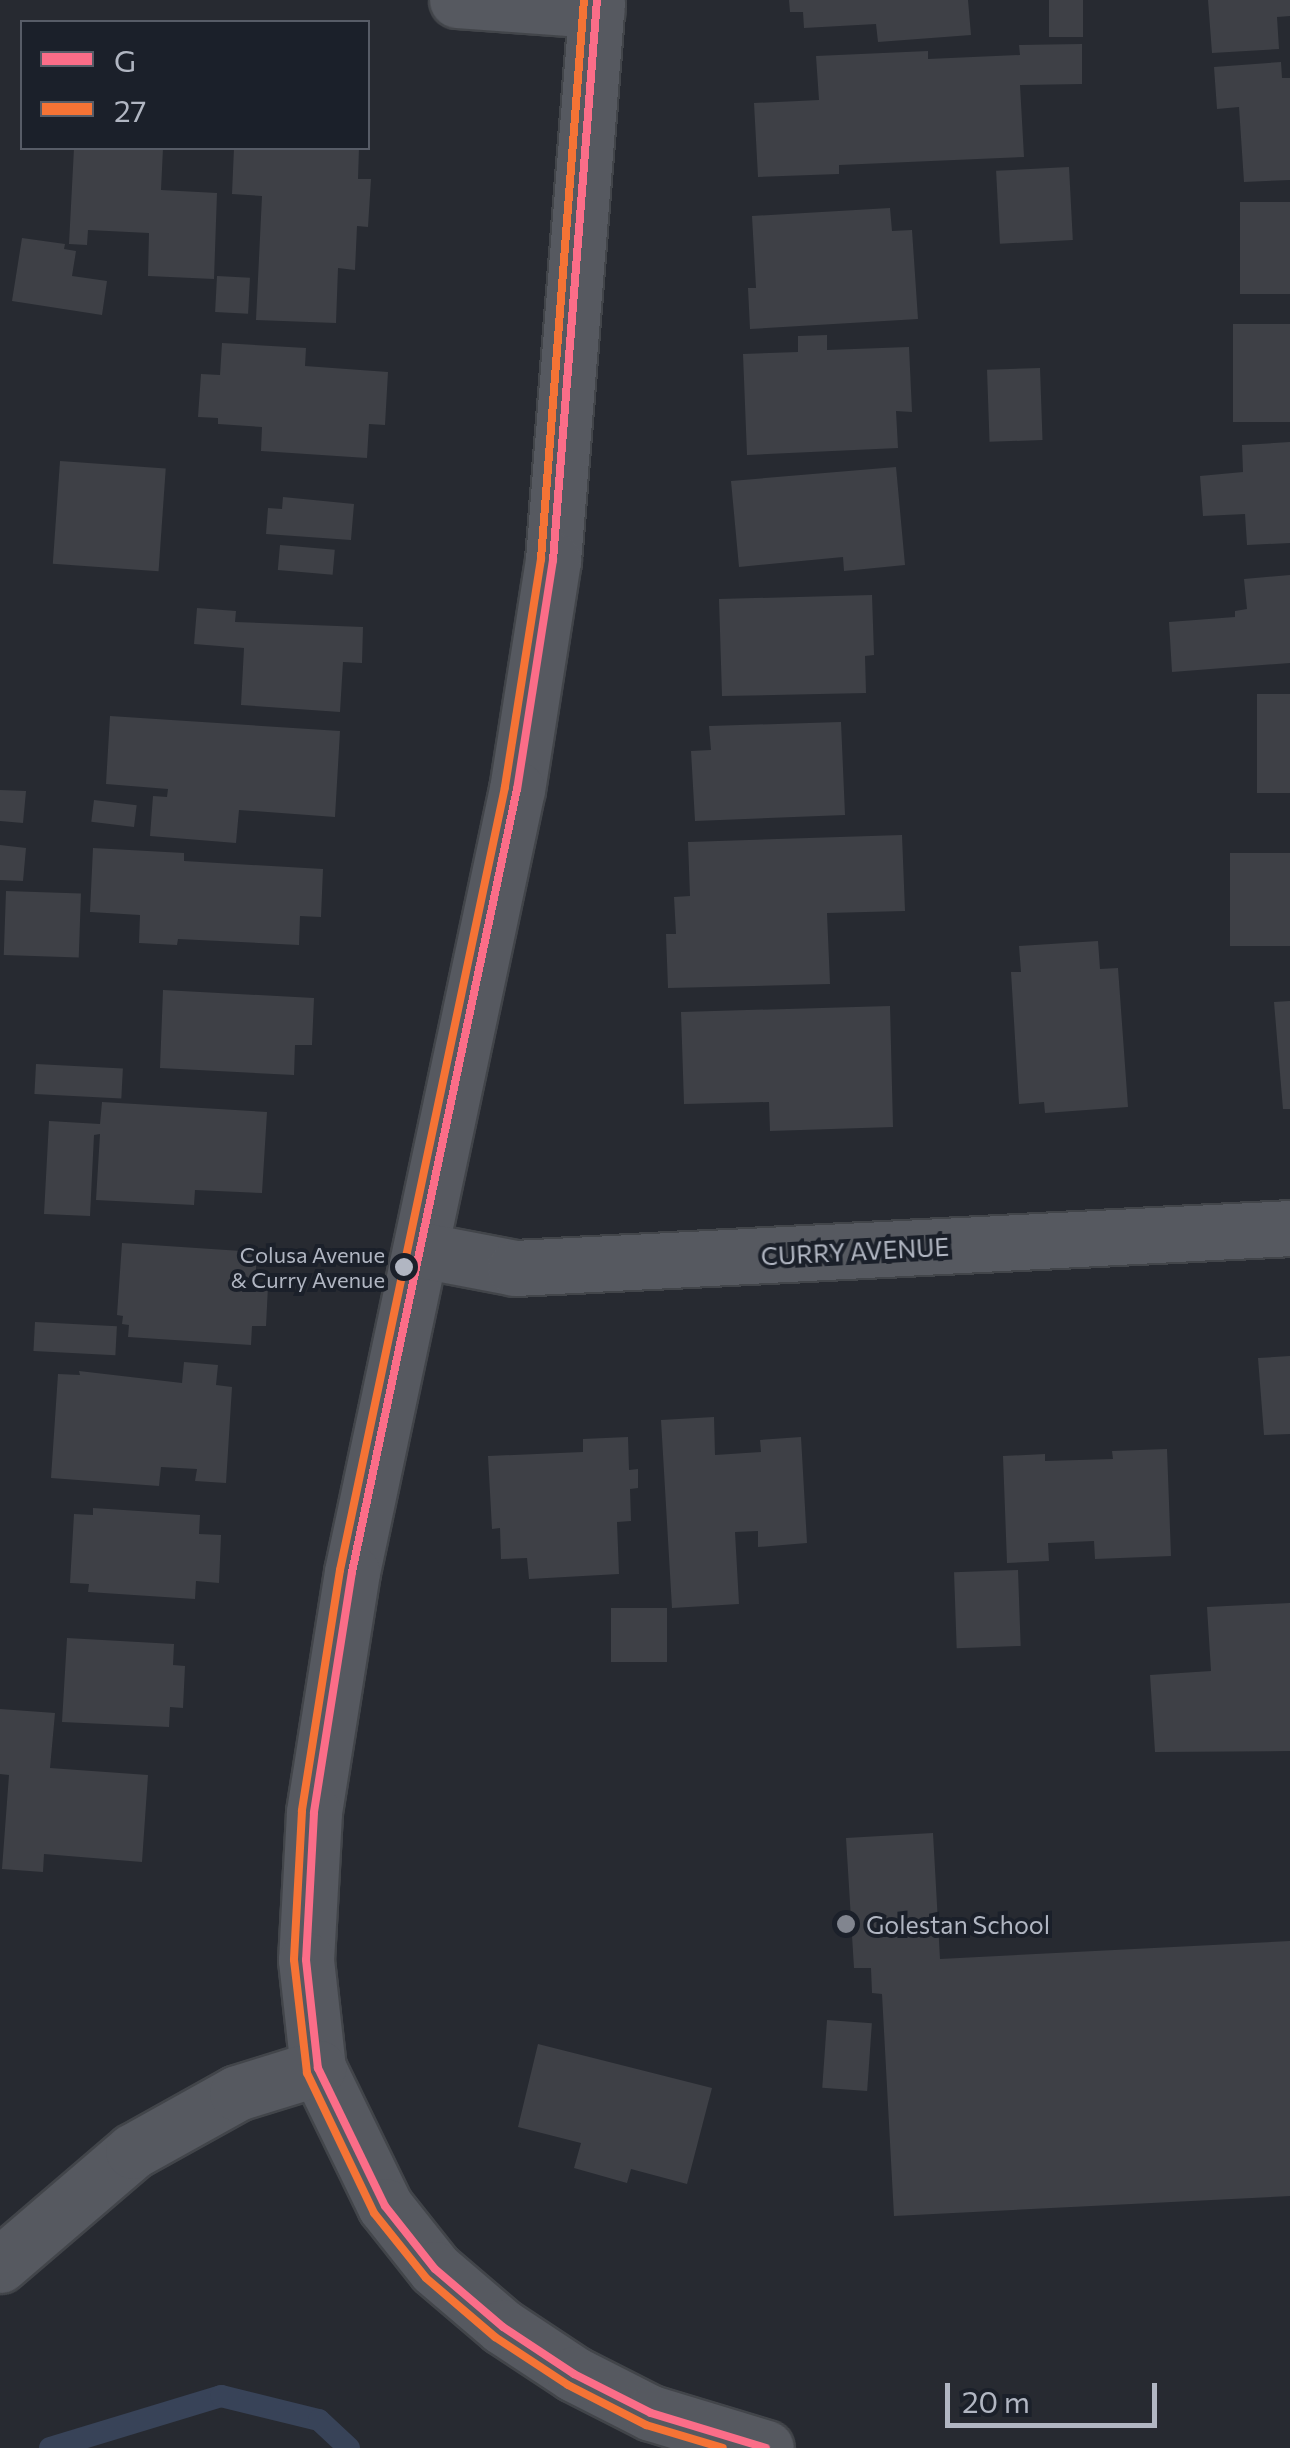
<!DOCTYPE html>
<style>
body{margin:0}
#map{position:relative;width:1290px;height:2448px;overflow:hidden;background:#272a31;font-family:Commissioner,sans-serif}
div>[style]{position:absolute}
.stream>*{height:22px;margin:-11px;padding:0 11px;transform-origin:11px;border-radius:11px;background:#384358}
.building>*{inset:0;background:#3e4046;transform-origin:0 0}
.roads{filter:drop-shadow(2px 0 #42454a) drop-shadow(-2px 0 #42454a) drop-shadow(0 2px #42454a) drop-shadow(0 -2px #42454a)}
.minor>*{height:55px;margin:-27.5px;padding:0 27.5px;transform-origin:27.5px;border-radius:27.5px;background:#565960}
.bus-1>*{height:8px;margin:-4px;padding:0 4px;transform-origin:4px;border-radius:4px;background:#fb6d88}
.bus-2>*{height:8px;margin:-4px;padding:0 4px;transform-origin:4px;border-radius:4px;background:#f57335}
.dots>*{width:28px;height:28px;translate:-50% -50%;box-sizing:border-box;border:5px solid #1b202a;border-radius:50%}
span{translate:-50% -50%;white-space:nowrap;text-align:center;line-height:1.15;-webkit-text-stroke:8px #1b202a;paint-order:stroke}
.bus-label{font-size:22px;color:#b1b6c2}
.right{translate:-100% -50%;text-align:right}
.street-label{font-size:25px;color:#b1b6c2}
.poi-label{font-size:25px;color:#b1b6c2}
.left{translate:0 -50%;text-align:left}
.legend{position:absolute;left:20px;top:20px;width:350px;height:130px;box-sizing:border-box;background:#1b202a;border:2px solid #575c67;margin:0;padding:12px 18px;list-style:none;font-size:30px;color:#b1b6c2}
.legend li{display:flex;align-items:center;gap:20px;height:50px}
.legend b{width:50px;border:2px solid #575c67}
.scale{position:absolute;left:945px;top:2383px;width:212px;height:45px;box-sizing:border-box;border:5px solid #b1b6c2;border-top:0;padding-left:12px;font-size:30px;line-height:35px;white-space:nowrap;color:#b1b6c2;-webkit-text-stroke:8px #1b202a;paint-order:stroke}
</style>
<div id="map">
<div class="stream">
<i style="left:50px;top:2448px;width:179px;rotate:-16.9deg"></i>
<i style="left:221px;top:2396px;width:101px;rotate:13.8deg"></i>
<i style="left:319px;top:2420px;width:41px;rotate:43deg"></i>
</div>
<div class="building">
<i style="clip-path:polygon(789px 0,968px 0,971px 35px,878px 42px,876px 24px,804px 28px,803px 12px,790px 12px)"></i>
<i style="left:1049px;top:0;width:34px;height:37px"></i>
<i style="clip-path:polygon(1208px 0,1290px 0,1290px 16px,1277px 17px,1279px 49px,1212px 53px)"></i>
<i style="clip-path:polygon(1082px 44px,1082px 84px,1020px 85px,1024px 157px,839px 165px,839px 174px,758px 177px,754px 103px,819px 100px,816px 56px,928px 51px,928px 59px,1020px 55px,1019px 45px)"></i>
<i style="clip-path:polygon(1281px 62px,1282px 78px,1290px 78px,1290px 180px,1244px 182px,1239px 107px,1217px 109px,1214px 67px)"></i>
<i style="clip-path:polygon(74px 148px,163px 148px,161px 190px,217px 193px,214px 279px,148px 276px,149px 233px,88px 230px,87px 245px,69px 244px)"></i>
<i style="clip-path:polygon(234px 148px,359px 148px,358px 179px,371px 179px,368px 227px,357px 226px,355px 270px,338px 268px,336px 323px,256px 320px,262px 196px,232px 194px)"></i>
<i style="left:1069px;top:167px;width:73px;height:73px;rotate:87deg"></i>
<i style="left:1290px;top:202px;width:92px;height:50px;rotate:90deg"></i>
<i style="clip-path:polygon(890px 208px,892px 231px,912px 230px,918px 319px,750px 329px,748px 288px,756px 288px,752px 216px)"></i>
<i style="clip-path:polygon(22px 238px,65px 244px,64px 249px,76px 251px,72px 276px,107px 281px,102px 315px,12px 301px)"></i>
<i style="left:217px;top:276px;width:33px;height:36px;rotate:3deg"></i>
<i style="left:1290px;top:324px;width:98px;height:57px;rotate:90deg"></i>
<i style="clip-path:polygon(827px 335px,827px 350px,909px 347px,912px 412px,896px 411px,898px 448px,747px 455px,743px 354px,798px 352px,798px 336px)"></i>
<i style="clip-path:polygon(222px 343px,306px 348px,305px 366px,388px 372px,385px 425px,369px 424px,367px 458px,261px 451px,262px 427px,218px 424px,218px 418px,198px 417px,201px 374px,220px 375px)"></i>
<i style="left:1040px;top:368px;width:72px;height:53px;rotate:88deg"></i>
<i style="clip-path:polygon(1290px 442px,1290px 543px,1247px 545px,1245px 514px,1203px 516px,1200px 476px,1243px 472px,1242px 445px)"></i>
<i style="left:60px;top:461px;width:106px;height:103px;rotate:4deg"></i>
<i style="clip-path:polygon(896px 467px,905px 565px,844px 571px,843px 557px,739px 567px,731px 481px)"></i>
<i style="clip-path:polygon(283px 497px,354px 504px,351px 540px,266px 534px,268px 508px,282px 509px)"></i>
<i style="left:280px;top:545px;width:55px;height:25px;rotate:5deg"></i>
<i style="clip-path:polygon(1290px 575px,1290px 663px,1172px 672px,1169px 622px,1235px 617px,1235px 611px,1247px 609px,1244px 579px)"></i>
<i style="clip-path:polygon(872px 595px,874px 655px,865px 656px,866px 693px,722px 696px,719px 599px)"></i>
<i style="clip-path:polygon(197px 608px,236px 611px,235px 622px,363px 627px,362px 663px,343px 662px,340px 712px,241px 705px,244px 648px,194px 644px)"></i>
<i style="left:1290px;top:694px;width:99px;height:33px;rotate:90deg"></i>
<i style="clip-path:polygon(110px 716px,340px 731px,335px 817px,239px 810px,236px 843px,150px 836px,153px 796px,167px 797px,168px 789px,106px 784px)"></i>
<i style="clip-path:polygon(841px 722px,845px 815px,695px 821px,691px 751px,711px 750px,709px 726px)"></i>
<i style="clip-path:polygon(0 790px,26px 791px,23px 823px,0 821px)"></i>
<i style="left:94px;top:800px;width:43px;height:22px;rotate:7deg"></i>
<i style="clip-path:polygon(902px 835px,905px 911px,827px 913px,830px 984px,668px 988px,666px 934px,676px 934px,674px 897px,690px 896px,688px 842px)"></i>
<i style="clip-path:polygon(0 845px,26px 848px,23px 881px,0 880px)"></i>
<i style="clip-path:polygon(93px 848px,184px 853px,184px 861px,323px 869px,321px 917px,300px 916px,299px 945px,178px 939px,177px 945px,139px 943px,140px 915px,90px 912px)"></i>
<i style="left:1290px;top:853px;width:93px;height:60px;rotate:90deg"></i>
<i style="left:6px;top:891px;width:75px;height:64px;rotate:2deg"></i>
<i style="clip-path:polygon(1098px 941px,1100px 969px,1118px 968px,1128px 1107px,1045px 1113px,1044px 1102px,1019px 1104px,1011px 972px,1021px 972px,1019px 946px)"></i>
<i style="clip-path:polygon(163px 990px,314px 998px,312px 1045px,295px 1045px,294px 1075px,160px 1068px)"></i>
<i style="clip-path:polygon(1290px 1001px,1290px 1109px,1283px 1109px,1274px 1002px)"></i>
<i style="clip-path:polygon(890px 1006px,893px 1127px,770px 1131px,769px 1102px,684px 1104px,681px 1012px)"></i>
<i style="left:36px;top:1064px;width:87px;height:30px;rotate:3deg"></i>
<i style="clip-path:polygon(102px 1102px,267px 1112px,262px 1193px,195px 1190px,194px 1205px,96px 1200px,100px 1134px,94px 1135px,90px 1216px,44px 1214px,49px 1121px,100px 1124px)"></i>
<i style="clip-path:polygon(122px 1243px,257px 1252px,255px 1285px,268px 1286px,266px 1326px,252px 1326px,251px 1345px,128px 1337px,129px 1325px,122px 1324px,123px 1316px,117px 1315px)"></i>
<i style="left:35px;top:1322px;width:82px;height:29px;rotate:3deg"></i>
<i style="clip-path:polygon(1290px 1356px,1290px 1434px,1264px 1435px,1258px 1358px)"></i>
<i style="clip-path:polygon(184px 1362px,218px 1365px,216px 1385px,232px 1387px,226px 1483px,195px 1481px,197px 1469px,161px 1467px,159px 1486px,51px 1478px,58px 1374px,80px 1375px,79px 1371px,182px 1383px)"></i>
<i style="clip-path:polygon(714px 1417px,715px 1455px,761px 1452px,760px 1440px,801px 1437px,807px 1543px,758px 1547px,758px 1531px,735px 1532px,739px 1604px,672px 1608px,661px 1420px)"></i>
<i style="clip-path:polygon(628px 1437px,629px 1470px,638px 1469px,638px 1488px,630px 1489px,631px 1521px,617px 1522px,619px 1574px,529px 1579px,527px 1558px,501px 1559px,500px 1528px,492px 1529px,488px 1456px,583px 1452px,583px 1439px)"></i>
<i style="clip-path:polygon(1167px 1449px,1171px 1556px,1095px 1559px,1094px 1541px,1048px 1543px,1049px 1561px,1007px 1563px,1003px 1456px,1045px 1454px,1045px 1461px,1113px 1459px,1112px 1451px)"></i>
<i style="clip-path:polygon(93px 1508px,200px 1515px,199px 1534px,221px 1535px,219px 1583px,196px 1581px,195px 1599px,88px 1592px,89px 1584px,70px 1583px,74px 1514px,93px 1515px)"></i>
<i style="left:1018px;top:1570px;width:76px;height:64px;rotate:88deg"></i>
<i style="clip-path:polygon(1290px 1603px,1290px 1751px,1155px 1752px,1150px 1675px,1211px 1671px,1207px 1607px)"></i>
<i style="left:667px;top:1608px;width:54px;height:56px;rotate:90deg"></i>
<i style="clip-path:polygon(67px 1638px,174px 1644px,173px 1665px,185px 1666px,183px 1708px,170px 1707px,169px 1727px,62px 1722px)"></i>
<i style="clip-path:polygon(0 1709px,55px 1713px,50px 1768px,148px 1775px,142px 1862px,44px 1854px,43px 1872px,2px 1869px,9px 1775px,0 1774px)"></i>
<i style="clip-path:polygon(933px 1833px,940px 1959px,1290px 1941px,1290px 2196px,894px 2216px,882px 1994px,872px 1993px,871px 1968px,854px 1968px,846px 1838px)"></i>
<i style="left:827px;top:2020px;width:45px;height:68px;rotate:4deg"></i>
<i style="clip-path:polygon(538px 2044px,712px 2088px,687px 2184px,631px 2169px,627px 2183px,574px 2168px,581px 2143px,518px 2127px)"></i>
</div>
<div class="roads">
<div class="minor">
<i style="left:457px;top:0;width:140px;rotate:4.1deg"></i>
<i style="left:597px;top:0;width:562px;rotate:94.49deg"></i>
<i style="left:553px;top:560px;width:232px;rotate:98.9deg"></i>
<i style="left:517px;top:789px;width:800px;rotate:101.9deg"></i>
<i style="left:352px;top:1572px;width:244px;rotate:99deg"></i>
<i style="left:314px;top:1813px;width:147px;rotate:93.1deg"></i>
<i style="left:306px;top:1960px;width:109px;rotate:83.7deg"></i>
<i style="left:318px;top:2068px;width:153px;rotate:64.1deg"></i>
<i style="left:385px;top:2206px;width:80px;rotate:51.6deg"></i>
<i style="left:435px;top:2269px;width:89px;rotate:40.5deg"></i>
<i style="left:503px;top:2327px;width:85px;rotate:33.5deg"></i>
<i style="left:574px;top:2374px;width:86px;rotate:26.9deg"></i>
<i style="left:651px;top:2413px;width:120px;rotate:16.9deg"></i>
<i style="left:421px;top:1250px;width:96px;rotate:10.8deg"></i>
<i style="left:515px;top:1268px;width:776px;rotate:-2.95deg"></i>
<i style="left:0;top:2265px;width:175px;rotate:-40.6deg"></i>
<i style="left:133px;top:2151px;width:119px;rotate:-29.1deg"></i>
<i style="left:237px;top:2093px;width:85px;rotate:-17.2deg"></i>
</div>
</div>
<div class="bus-1">
<i style="left:597px;top:0;width:562px;rotate:94.49deg"></i>
<i style="left:553px;top:560px;width:232px;rotate:98.9deg"></i>
<i style="left:517px;top:789px;width:800px;rotate:101.9deg"></i>
<i style="left:352px;top:1572px;width:244px;rotate:99deg"></i>
<i style="left:314px;top:1813px;width:147px;rotate:93.1deg"></i>
<i style="left:306px;top:1960px;width:109px;rotate:83.7deg"></i>
<i style="left:318px;top:2068px;width:153px;rotate:64.1deg"></i>
<i style="left:385px;top:2206px;width:80px;rotate:51.6deg"></i>
<i style="left:435px;top:2269px;width:89px;rotate:40.5deg"></i>
<i style="left:503px;top:2327px;width:85px;rotate:33.5deg"></i>
<i style="left:574px;top:2374px;width:86px;rotate:26.9deg"></i>
<i style="left:651px;top:2413px;width:120px;rotate:16.9deg"></i>
</div>
<div class="bus-2">
<i style="left:584px;top:0;width:561px;rotate:94.4deg"></i>
<i style="left:541px;top:559px;width:231px;rotate:99deg"></i>
<i style="left:505px;top:787px;width:800px;rotate:101.9deg"></i>
<i style="left:340px;top:1570px;width:244px;rotate:99deg"></i>
<i style="left:302px;top:1811px;width:149px;rotate:93.1deg"></i>
<i style="left:294px;top:1960px;width:114px;rotate:83.4deg"></i>
<i style="left:307px;top:2073px;width:155px;rotate:64.4deg"></i>
<i style="left:374px;top:2213px;width:83px;rotate:51.3deg"></i>
<i style="left:426px;top:2278px;width:91px;rotate:40.5deg"></i>
<i style="left:495px;top:2337px;width:87px;rotate:33.3deg"></i>
<i style="left:568px;top:2385px;width:88px;rotate:27.1deg"></i>
<i style="left:646px;top:2425px;width:80px;rotate:16.6deg"></i>
</div>
<div class="dots">
<i style="left:404px;top:1267px;background:#b1b6c2"></i>
<i style="left:846px;top:1924px;background:#81858f"></i>
</div>
<div class="bus-label">
<span class="right" style="left:385px;top:1267px">Colusa Avenue<br>&amp; Curry Avenue</span>
</div>
<div class="street-label">
<span style="left:855px;top:1251px;rotate:-3deg">CURRY AVENUE</span>
</div>
<div class="poi-label">
<span class="left" style="left:866px;top:1924px">Golestan School</span>
</div>
<ul class="legend">
<li><b style="height:12px;background:#fb6d88"></b>G</li>
<li><b style="height:12px;background:#f57335"></b>27</li>
</ul>
<div class="scale">20 m</div>
</div>
